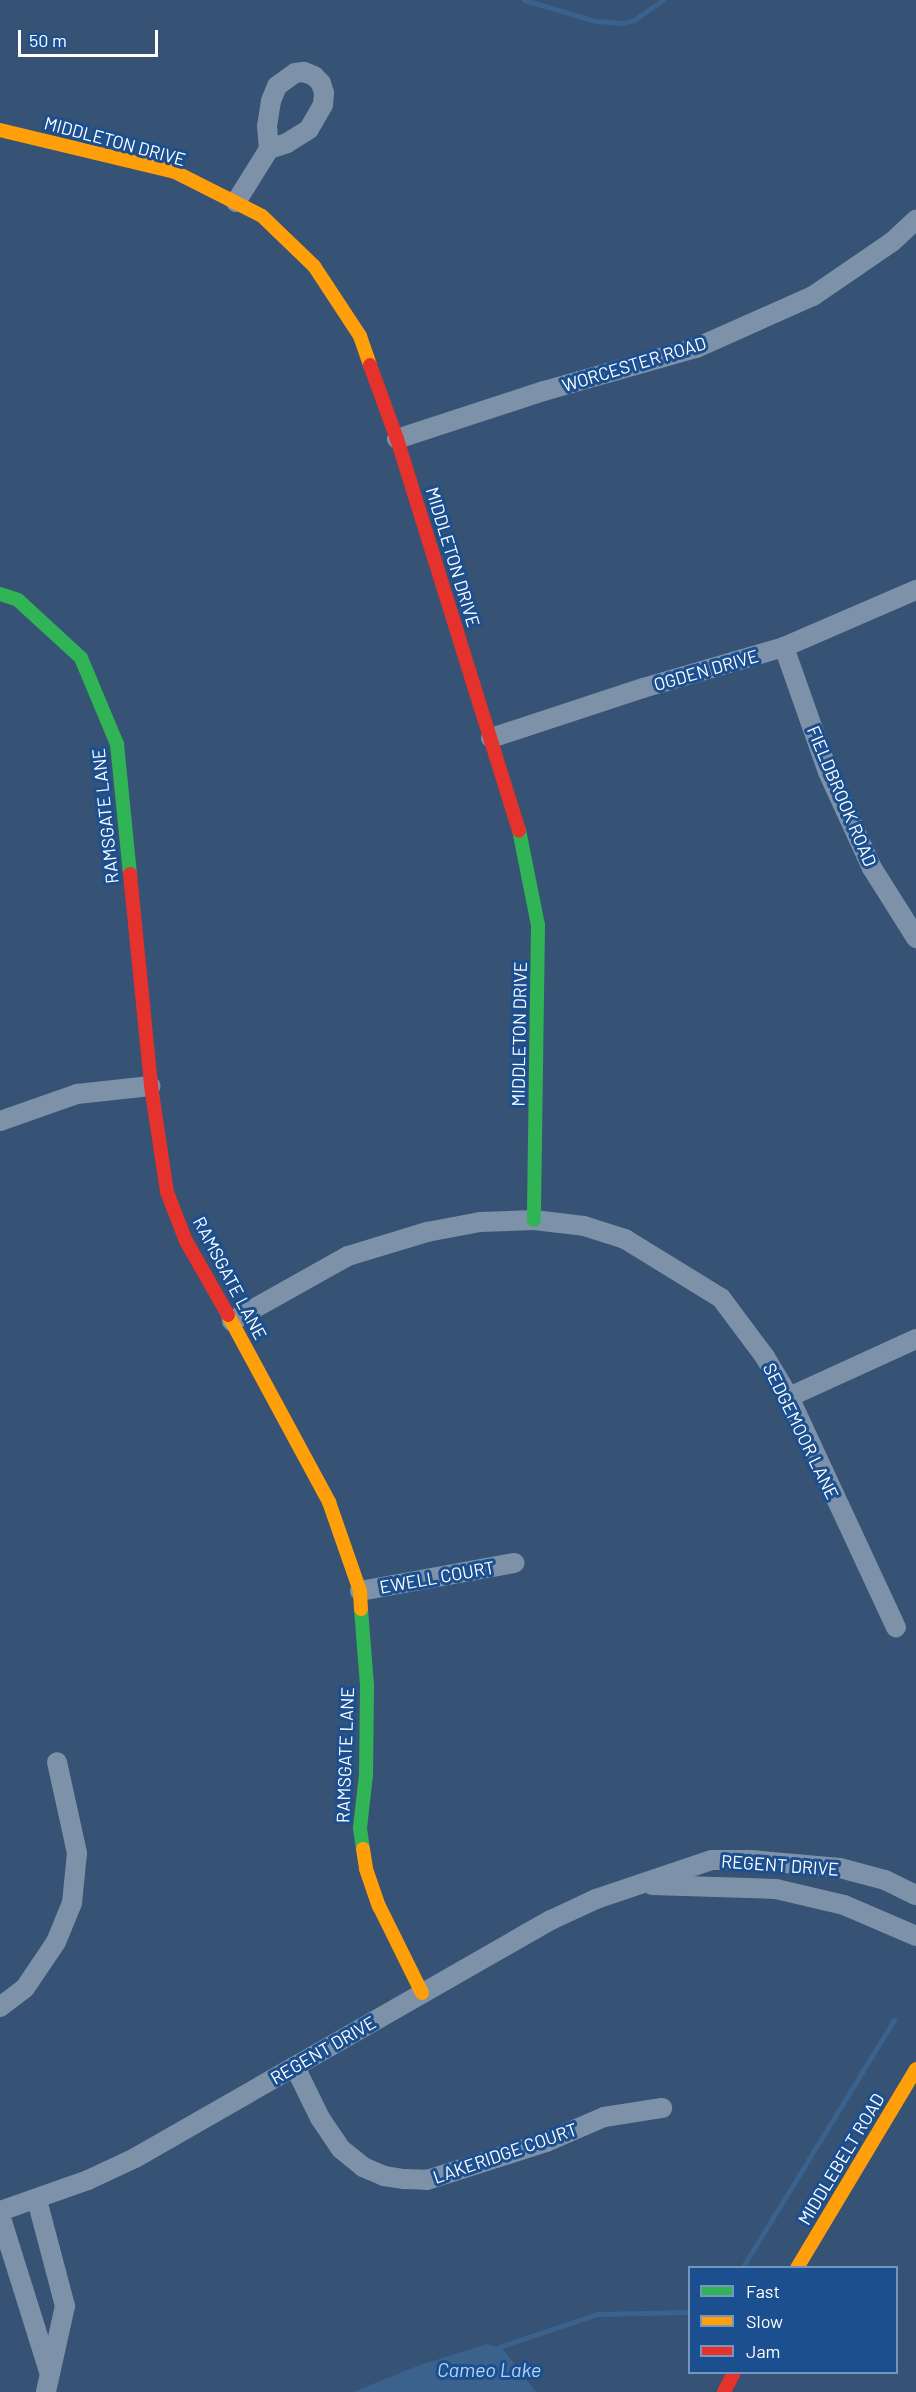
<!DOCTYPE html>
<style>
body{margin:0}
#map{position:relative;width:916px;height:2392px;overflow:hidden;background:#365274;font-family:Barlow,sans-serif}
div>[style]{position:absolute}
.water>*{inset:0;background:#3b618d}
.stream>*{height:5px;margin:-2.5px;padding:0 2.5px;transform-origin:2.5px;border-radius:2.5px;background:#3b618d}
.street>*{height:20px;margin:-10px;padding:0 10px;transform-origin:10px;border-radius:10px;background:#7d92a8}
.fast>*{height:14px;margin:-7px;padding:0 7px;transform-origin:7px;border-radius:7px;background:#30b455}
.slow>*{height:14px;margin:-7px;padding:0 7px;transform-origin:7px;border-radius:7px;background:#ff9f0a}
.jam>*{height:14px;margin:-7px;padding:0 7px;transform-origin:7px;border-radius:7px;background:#e5322d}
span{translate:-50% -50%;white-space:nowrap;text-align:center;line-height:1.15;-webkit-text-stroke:6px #1b4f8f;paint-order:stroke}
.street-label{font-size:18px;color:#fff}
.water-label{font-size:20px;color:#b5d3f5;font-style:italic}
.legend{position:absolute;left:688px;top:2266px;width:210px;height:108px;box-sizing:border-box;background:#1b4f8f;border:2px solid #7695bc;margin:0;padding:8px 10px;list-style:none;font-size:18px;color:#fff}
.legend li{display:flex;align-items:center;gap:12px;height:30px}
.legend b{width:30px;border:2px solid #7695bc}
.scale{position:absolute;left:18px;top:30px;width:140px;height:27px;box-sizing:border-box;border:3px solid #fff;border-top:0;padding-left:8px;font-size:18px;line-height:21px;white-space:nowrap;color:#fff;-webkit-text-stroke:4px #1b4f8f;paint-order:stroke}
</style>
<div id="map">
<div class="water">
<i style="clip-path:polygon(487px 2344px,503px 2349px,536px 2392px,353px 2392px,417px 2366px)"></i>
</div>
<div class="stream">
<i style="left:524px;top:0;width:75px;rotate:16.3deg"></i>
<i style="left:596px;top:21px;width:27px;rotate:4deg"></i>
<i style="left:623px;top:23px;width:11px;rotate:-15deg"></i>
<i style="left:634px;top:20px;width:35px;rotate:-35deg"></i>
<i style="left:742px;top:2268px;width:291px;rotate:-58.5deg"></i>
<i style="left:499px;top:2347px;width:103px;rotate:-18.6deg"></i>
<i style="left:597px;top:2314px;width:93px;rotate:-1.2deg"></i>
</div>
<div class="street">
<i style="left:236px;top:202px;width:62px;rotate:-58.1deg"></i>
<i style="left:269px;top:149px;width:19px;rotate:-18deg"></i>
<i style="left:287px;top:143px;width:26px;rotate:-32deg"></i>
<i style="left:309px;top:129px;width:28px;rotate:-60deg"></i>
<i style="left:323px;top:105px;width:12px;rotate:-85deg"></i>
<i style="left:324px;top:93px;width:10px;rotate:-107deg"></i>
<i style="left:321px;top:83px;width:10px;rotate:-135deg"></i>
<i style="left:314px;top:76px;width:11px;rotate:-158deg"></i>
<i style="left:304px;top:72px;width:9px;rotate:174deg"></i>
<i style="left:295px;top:73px;width:22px;rotate:144deg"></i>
<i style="left:277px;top:86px;width:16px;rotate:112deg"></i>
<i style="left:271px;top:101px;width:25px;rotate:99deg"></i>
<i style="left:267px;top:126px;width:23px;rotate:85deg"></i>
<i style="left:397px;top:439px;width:155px;rotate:-18.1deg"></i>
<i style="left:544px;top:391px;width:158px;rotate:-15.8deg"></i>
<i style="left:696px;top:348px;width:128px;rotate:-24deg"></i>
<i style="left:813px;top:296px;width:96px;rotate:-34.4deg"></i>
<i style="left:892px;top:242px;width:33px;rotate:-43deg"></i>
<i style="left:784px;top:647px;width:133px;rotate:70.6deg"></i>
<i style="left:828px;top:772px;width:106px;rotate:65.4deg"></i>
<i style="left:872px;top:868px;width:83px;rotate:57.8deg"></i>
<i style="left:491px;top:738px;width:160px;rotate:-18.2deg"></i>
<i style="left:643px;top:688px;width:147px;rotate:-16.2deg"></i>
<i style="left:784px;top:647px;width:144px;rotate:-23.4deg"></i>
<i style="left:0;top:1121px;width:82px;rotate:-19.3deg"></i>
<i style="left:77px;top:1094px;width:74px;rotate:-6.2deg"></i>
<i style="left:232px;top:1321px;width:133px;rotate:-29.3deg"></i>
<i style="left:348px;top:1256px;width:83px;rotate:-16.9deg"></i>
<i style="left:427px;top:1232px;width:54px;rotate:-10.7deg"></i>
<i style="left:480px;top:1222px;width:54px;rotate:-2.1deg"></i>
<i style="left:534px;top:1220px;width:50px;rotate:6.8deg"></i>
<i style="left:584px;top:1226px;width:43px;rotate:17.6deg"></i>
<i style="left:625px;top:1239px;width:113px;rotate:31.6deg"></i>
<i style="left:721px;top:1298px;width:74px;rotate:53.3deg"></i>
<i style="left:765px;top:1357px;width:47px;rotate:59deg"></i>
<i style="left:789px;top:1397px;width:254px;rotate:65.1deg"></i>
<i style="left:789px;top:1397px;width:140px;rotate:-24.5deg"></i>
<i style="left:360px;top:1591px;width:157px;rotate:-10.3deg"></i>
<i style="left:652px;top:1885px;width:124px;rotate:1.8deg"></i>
<i style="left:776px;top:1889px;width:70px;rotate:13.2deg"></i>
<i style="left:844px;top:1905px;width:78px;rotate:23.3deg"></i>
<i style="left:0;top:2007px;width:31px;rotate:-37deg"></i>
<i style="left:25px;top:1988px;width:55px;rotate:-56deg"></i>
<i style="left:56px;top:1942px;width:42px;rotate:-67.7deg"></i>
<i style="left:72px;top:1903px;width:50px;rotate:-84.3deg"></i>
<i style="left:77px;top:1853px;width:93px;rotate:-102.4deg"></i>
<i style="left:295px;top:2067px;width:57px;rotate:63.9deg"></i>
<i style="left:320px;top:2118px;width:37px;rotate:56deg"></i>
<i style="left:341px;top:2149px;width:28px;rotate:39deg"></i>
<i style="left:363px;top:2167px;width:23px;rotate:23deg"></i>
<i style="left:384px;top:2176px;width:20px;rotate:9deg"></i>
<i style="left:404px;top:2179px;width:23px;rotate:2deg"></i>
<i style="left:427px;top:2180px;width:125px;rotate:-17.7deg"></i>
<i style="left:546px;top:2142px;width:63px;rotate:-23.3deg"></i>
<i style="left:604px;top:2117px;width:59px;rotate:-8.8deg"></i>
<i style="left:37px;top:2200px;width:110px;rotate:75.2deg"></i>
<i style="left:65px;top:2306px;width:88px;rotate:102.5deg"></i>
<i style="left:0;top:2211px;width:93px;rotate:-19.4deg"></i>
<i style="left:88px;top:2180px;width:52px;rotate:-25.1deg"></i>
<i style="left:135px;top:2158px;width:479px;rotate:-29.8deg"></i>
<i style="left:551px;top:1920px;width:50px;rotate:-25deg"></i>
<i style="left:596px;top:1899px;width:122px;rotate:-18.6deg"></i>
<i style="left:712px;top:1860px;width:39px"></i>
<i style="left:751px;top:1860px;width:89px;rotate:5.1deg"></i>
<i style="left:840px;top:1868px;width:47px;rotate:14.9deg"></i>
<i style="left:885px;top:1880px;width:34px;rotate:26deg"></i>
<i style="left:0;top:2215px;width:164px;rotate:72.6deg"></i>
</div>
<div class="fast">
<i style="left:0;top:594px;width:19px;rotate:18deg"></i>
<i style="left:18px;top:600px;width:86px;rotate:42.6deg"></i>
<i style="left:81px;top:658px;width:93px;rotate:67.3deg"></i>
<i style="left:117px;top:744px;width:131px;rotate:84.3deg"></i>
<i style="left:519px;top:830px;width:97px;rotate:78.7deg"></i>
<i style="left:538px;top:925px;width:295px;rotate:90.8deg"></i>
<i style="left:361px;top:1609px;width:76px;rotate:85.5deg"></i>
<i style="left:367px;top:1685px;width:90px;rotate:90.6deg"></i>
<i style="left:366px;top:1775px;width:53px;rotate:96.5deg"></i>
<i style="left:360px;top:1828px;width:21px;rotate:82deg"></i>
</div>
<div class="slow">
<i style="left:0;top:130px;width:180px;rotate:13.5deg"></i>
<i style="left:175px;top:172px;width:97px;rotate:26.8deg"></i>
<i style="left:262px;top:216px;width:72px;rotate:43.9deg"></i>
<i style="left:314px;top:266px;width:84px;rotate:56.7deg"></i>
<i style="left:360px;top:336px;width:31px;rotate:71deg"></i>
<i style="left:228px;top:1315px;width:213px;rotate:61.6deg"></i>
<i style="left:329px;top:1502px;width:94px;rotate:70.8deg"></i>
<i style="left:360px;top:1591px;width:18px;rotate:87deg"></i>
<i style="left:363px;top:1849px;width:20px;rotate:81deg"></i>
<i style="left:366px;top:1869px;width:39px;rotate:71deg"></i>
<i style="left:379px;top:1906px;width:97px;rotate:63.7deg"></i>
<i style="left:797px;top:2268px;width:232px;rotate:-59.1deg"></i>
</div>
<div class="jam">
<i style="left:370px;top:365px;width:79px;rotate:70deg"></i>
<i style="left:397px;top:439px;width:410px;rotate:72.7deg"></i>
<i style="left:130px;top:874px;width:213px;rotate:84.3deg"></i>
<i style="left:151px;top:1086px;width:107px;rotate:81.4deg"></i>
<i style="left:167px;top:1192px;width:53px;rotate:68.8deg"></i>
<i style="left:186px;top:1241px;width:85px;rotate:60.4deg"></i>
<i style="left:724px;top:2392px;width:22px;rotate:-63deg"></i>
</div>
<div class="street-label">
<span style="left:115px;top:141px;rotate:15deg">MIDDLETON DRIVE</span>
<span style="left:634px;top:364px;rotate:-17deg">WORCESTER ROAD</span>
<span style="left:453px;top:557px;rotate:73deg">MIDDLETON DRIVE</span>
<span style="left:706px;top:670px;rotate:-16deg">OGDEN DRIVE</span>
<span style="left:842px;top:796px;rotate:67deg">FIELDBROOK ROAD</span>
<span style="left:105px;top:816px;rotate:-96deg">RAMSGATE LANE</span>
<span style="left:519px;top:1034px;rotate:-89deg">MIDDLETON DRIVE</span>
<span style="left:230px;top:1278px;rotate:62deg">RAMSGATE LANE</span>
<span style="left:801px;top:1431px;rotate:64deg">SEDGEMOOR LANE</span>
<span style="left:437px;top:1577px;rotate:-10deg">EWELL COURT</span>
<span style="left:345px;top:1755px;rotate:-88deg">RAMSGATE LANE</span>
<span style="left:780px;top:1865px;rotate:4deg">REGENT DRIVE</span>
<span style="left:323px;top:2050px;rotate:-30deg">REGENT DRIVE</span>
<span style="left:505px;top:2153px;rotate:-19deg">LAKERIDGE COURT</span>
<span style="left:841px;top:2159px;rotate:-59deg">MIDDLEBELT ROAD</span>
</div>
<div class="water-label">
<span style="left:489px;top:2369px">Cameo Lake</span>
</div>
<ul class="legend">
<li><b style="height:8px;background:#30b455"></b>Fast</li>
<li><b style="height:8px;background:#ff9f0a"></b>Slow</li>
<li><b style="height:8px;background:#e5322d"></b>Jam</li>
</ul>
<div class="scale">50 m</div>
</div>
